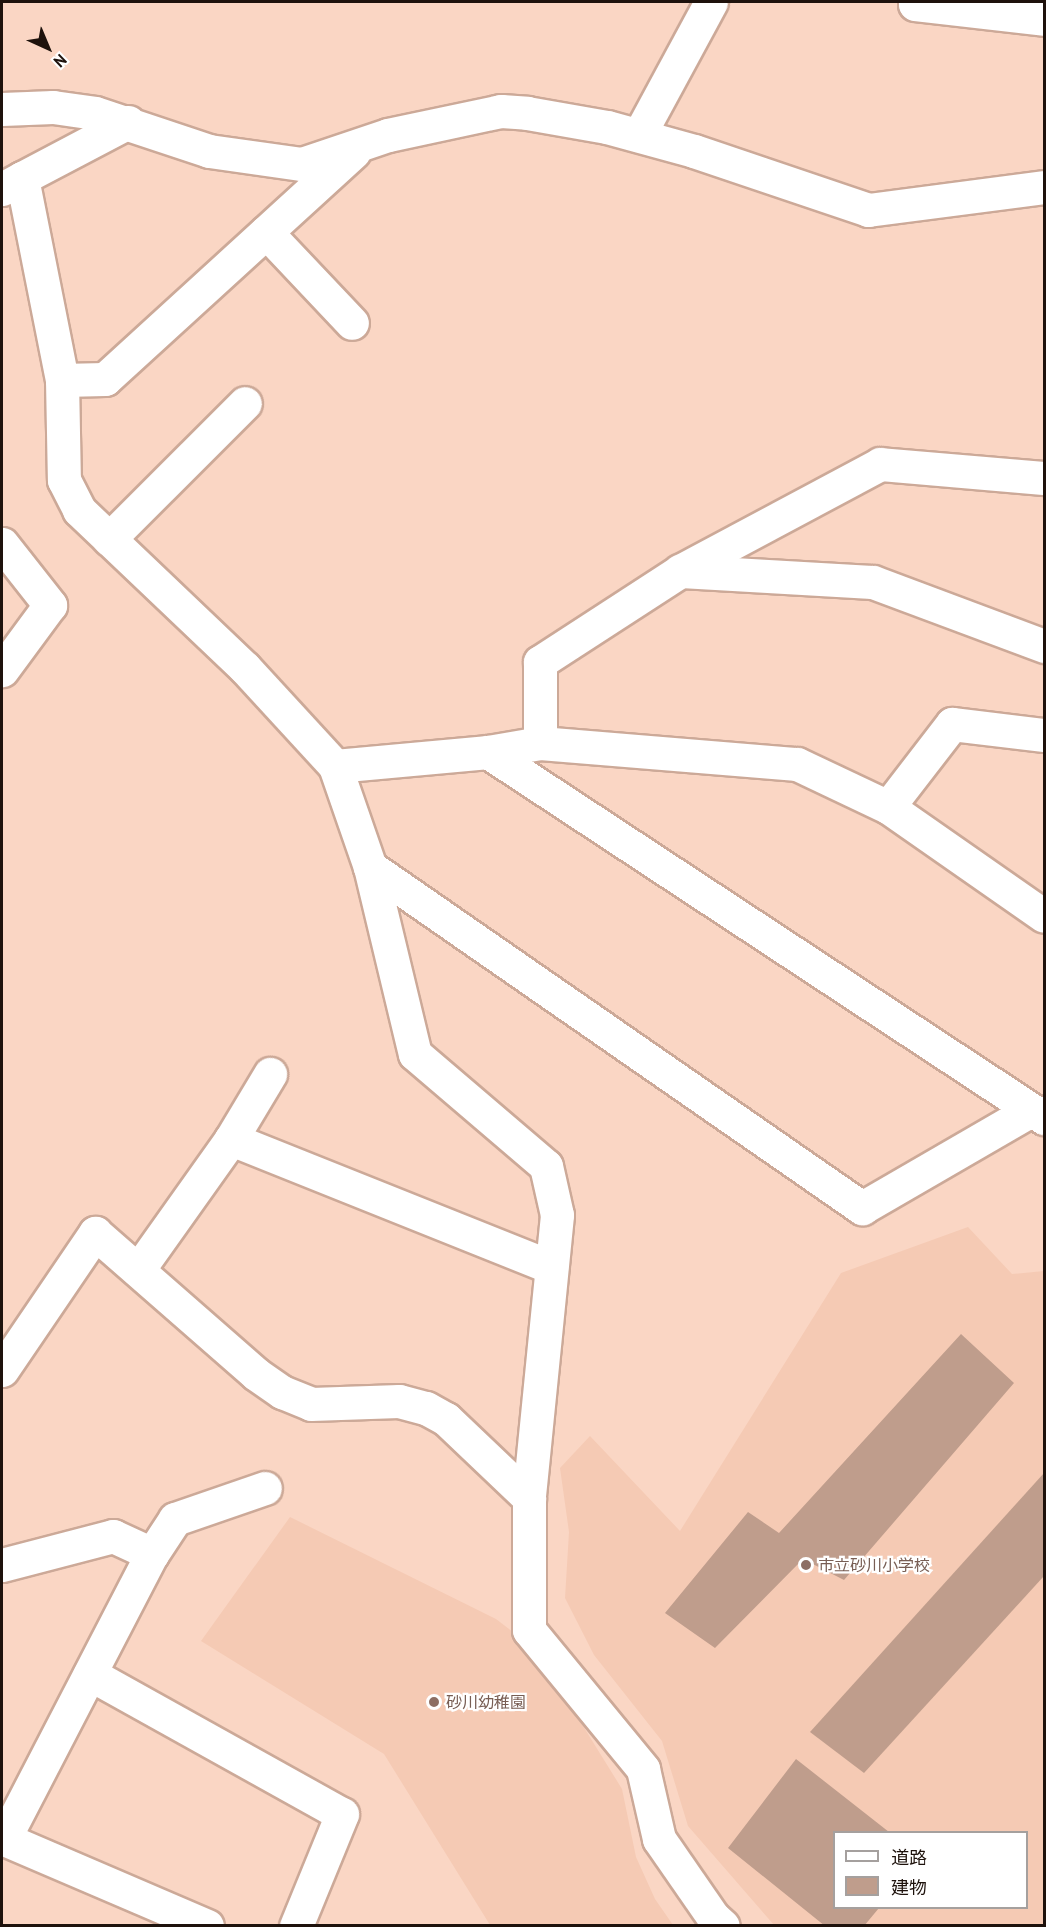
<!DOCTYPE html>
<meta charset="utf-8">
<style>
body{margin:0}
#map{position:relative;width:1046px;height:1927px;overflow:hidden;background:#fad6c4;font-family:"PT Sans","Noto Sans JP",sans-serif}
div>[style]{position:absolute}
.built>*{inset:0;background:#f5cab4}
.building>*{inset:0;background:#bf9d8c}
.roads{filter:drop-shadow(2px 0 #cca998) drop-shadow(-2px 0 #cca998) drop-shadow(0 2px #cca998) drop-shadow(0 -2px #cca998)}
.street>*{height:33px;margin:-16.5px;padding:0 16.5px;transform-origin:16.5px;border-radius:16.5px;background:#fff}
.dots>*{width:16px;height:16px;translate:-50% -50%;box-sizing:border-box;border:3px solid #fff;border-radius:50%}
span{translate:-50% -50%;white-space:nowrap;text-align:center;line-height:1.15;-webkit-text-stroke:4.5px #fff;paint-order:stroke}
.education-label{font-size:16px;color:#785e54}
.left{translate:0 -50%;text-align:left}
.frame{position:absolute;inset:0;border:3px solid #1e120c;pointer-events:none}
.legend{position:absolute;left:833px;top:1831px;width:195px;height:78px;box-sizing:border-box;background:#fff;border:2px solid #a5a09e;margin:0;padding:8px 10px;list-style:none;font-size:18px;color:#1e120c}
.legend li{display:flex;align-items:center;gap:12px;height:30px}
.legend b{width:30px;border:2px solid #a5a09e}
.north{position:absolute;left:18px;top:18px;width:60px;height:60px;-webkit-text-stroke:4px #fff;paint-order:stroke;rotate:136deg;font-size:16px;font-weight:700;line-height:24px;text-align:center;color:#1e120c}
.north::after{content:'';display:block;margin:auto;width:21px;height:27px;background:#1e120c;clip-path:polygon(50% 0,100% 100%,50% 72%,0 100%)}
</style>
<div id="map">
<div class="built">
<i style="clip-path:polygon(evenodd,968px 1227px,1012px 1274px,1044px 1271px,1044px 1925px,774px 1925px,688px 1826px,662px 1741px,594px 1655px,565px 1598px,569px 1532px,560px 1468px,590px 1436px,680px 1531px,841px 1273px,968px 1227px,834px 1832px,1026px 1832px,1026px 1908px,834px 1908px,834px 1832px)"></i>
<i style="clip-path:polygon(290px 1517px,496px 1619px,536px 1650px,622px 1789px,636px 1857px,655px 1899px,673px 1925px,490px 1925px,384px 1754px,201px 1641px)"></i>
</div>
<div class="building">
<i style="clip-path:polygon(961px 1334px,1014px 1383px,844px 1580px,803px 1559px,715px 1648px,665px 1613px,748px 1512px,779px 1533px)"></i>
<i style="clip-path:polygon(1044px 1473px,1044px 1576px,864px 1773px,810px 1732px)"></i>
<i style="clip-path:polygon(796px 1759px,889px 1832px,834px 1832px,834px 1908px,879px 1908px,864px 1926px,825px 1926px,728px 1848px)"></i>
</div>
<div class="roads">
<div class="street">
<i style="left:916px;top:2px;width:2px;rotate:117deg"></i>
<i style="left:915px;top:4px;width:130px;rotate:6.6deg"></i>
<i style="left:2px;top:109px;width:51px;rotate:-2.2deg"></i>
<i style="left:53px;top:107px;width:42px;rotate:8.1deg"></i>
<i style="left:95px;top:113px;width:120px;rotate:18.4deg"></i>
<i style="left:209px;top:151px;width:94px;rotate:8deg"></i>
<i style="left:302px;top:164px;width:91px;rotate:-18.6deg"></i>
<i style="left:388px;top:135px;width:116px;rotate:-12deg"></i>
<i style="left:501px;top:111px;width:26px;rotate:4deg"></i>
<i style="left:527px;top:113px;width:81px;rotate:9.9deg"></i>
<i style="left:607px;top:127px;width:90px;rotate:15.4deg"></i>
<i style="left:694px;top:151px;width:184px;rotate:18.7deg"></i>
<i style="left:868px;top:210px;width:177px;rotate:-7.4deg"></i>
<i style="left:639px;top:135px;width:151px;rotate:-61.6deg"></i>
<i style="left:22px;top:178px;width:120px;rotate:-27.8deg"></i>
<i style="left:2px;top:189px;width:23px;rotate:-29deg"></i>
<i style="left:22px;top:178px;width:206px;rotate:78.8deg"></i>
<i style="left:62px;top:380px;width:100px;rotate:88.9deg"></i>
<i style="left:64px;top:480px;width:34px;rotate:63deg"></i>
<i style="left:79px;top:510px;width:229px;rotate:43.6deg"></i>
<i style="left:245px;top:668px;width:133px;rotate:47.4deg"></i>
<i style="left:335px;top:766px;width:107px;rotate:70.9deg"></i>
<i style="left:370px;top:867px;width:192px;rotate:76.5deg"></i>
<i style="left:415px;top:1054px;width:172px;rotate:40.5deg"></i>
<i style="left:546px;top:1166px;width:50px;rotate:77.3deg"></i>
<i style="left:557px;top:1215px;width:284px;rotate:95.7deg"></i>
<i style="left:529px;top:1498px;width:132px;rotate:90deg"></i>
<i style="left:529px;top:1630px;width:180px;rotate:50.6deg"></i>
<i style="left:643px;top:1769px;width:72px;rotate:77.1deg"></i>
<i style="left:659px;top:1839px;width:95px;rotate:55.3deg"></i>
<i style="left:713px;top:1917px;width:13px;rotate:42deg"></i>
<i style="left:266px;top:232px;width:125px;rotate:46.6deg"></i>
<i style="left:62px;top:380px;width:43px;rotate:-1.3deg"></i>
<i style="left:105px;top:379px;width:337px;rotate:-42.4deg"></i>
<i style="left:109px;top:539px;width:192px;rotate:-45deg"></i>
<i style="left:2px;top:544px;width:78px;rotate:51.8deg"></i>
<i style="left:50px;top:605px;width:81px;rotate:126.4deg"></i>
<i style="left:680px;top:571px;width:193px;rotate:3.3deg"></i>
<i style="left:873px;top:582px;width:183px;rotate:20.5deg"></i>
<i style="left:540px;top:743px;width:81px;rotate:-90deg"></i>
<i style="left:540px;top:662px;width:167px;rotate:-33deg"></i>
<i style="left:680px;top:571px;width:227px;rotate:-28.1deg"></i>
<i style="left:880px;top:464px;width:165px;rotate:4.9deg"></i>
<i style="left:488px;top:752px;width:666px;rotate:33.36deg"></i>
<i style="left:335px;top:766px;width:154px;rotate:-5.2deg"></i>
<i style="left:488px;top:752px;width:53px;rotate:-9.8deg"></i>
<i style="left:540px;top:743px;width:258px;rotate:4.7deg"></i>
<i style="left:797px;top:764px;width:101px;rotate:25.3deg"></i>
<i style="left:888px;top:807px;width:190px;rotate:34.9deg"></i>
<i style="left:888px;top:807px;width:105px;rotate:-52.4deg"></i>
<i style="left:952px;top:724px;width:93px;rotate:6.8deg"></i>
<i style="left:370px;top:867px;width:599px;rotate:34.73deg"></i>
<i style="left:862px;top:1208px;width:195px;rotate:-30.1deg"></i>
<i style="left:231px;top:1139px;width:345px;rotate:21.8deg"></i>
<i style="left:138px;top:1270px;width:161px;rotate:-54.6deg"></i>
<i style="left:231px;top:1139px;width:76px;rotate:-59deg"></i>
<i style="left:2px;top:1370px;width:166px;rotate:-55.8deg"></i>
<i style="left:95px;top:1233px;width:214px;rotate:41.2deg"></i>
<i style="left:256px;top:1374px;width:32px;rotate:35deg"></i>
<i style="left:282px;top:1392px;width:31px;rotate:22deg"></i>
<i style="left:311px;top:1404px;width:88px;rotate:-2deg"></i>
<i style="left:399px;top:1401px;width:28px;rotate:15deg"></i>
<i style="left:426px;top:1408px;width:23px;rotate:29deg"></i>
<i style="left:446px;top:1419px;width:115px;rotate:43.6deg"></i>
<i style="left:2px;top:1565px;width:115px;rotate:-14.6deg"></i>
<i style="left:113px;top:1536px;width:43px;rotate:24.8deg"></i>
<i style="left:90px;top:1674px;width:288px;rotate:29.1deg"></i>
<i style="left:342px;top:1814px;width:121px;rotate:112.3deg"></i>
<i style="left:2px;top:1838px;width:223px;rotate:23.2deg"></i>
<i style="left:4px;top:1839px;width:321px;rotate:-62.6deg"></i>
<i style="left:152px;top:1554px;width:42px;rotate:-56.7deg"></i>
<i style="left:175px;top:1519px;width:95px;rotate:-19deg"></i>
</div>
</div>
<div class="dots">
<i style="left:806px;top:1565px;background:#8d6e63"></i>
<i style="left:434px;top:1702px;background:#8d6e63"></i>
</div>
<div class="education-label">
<span class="left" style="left:818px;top:1565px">市立砂川小学校</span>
<span class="left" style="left:446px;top:1702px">砂川幼稚園</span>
</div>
<div class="frame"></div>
<ul class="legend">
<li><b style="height:8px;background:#fff"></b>道路</li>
<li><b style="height:16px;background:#bf9d8c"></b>建物</li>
</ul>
<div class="north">N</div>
</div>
